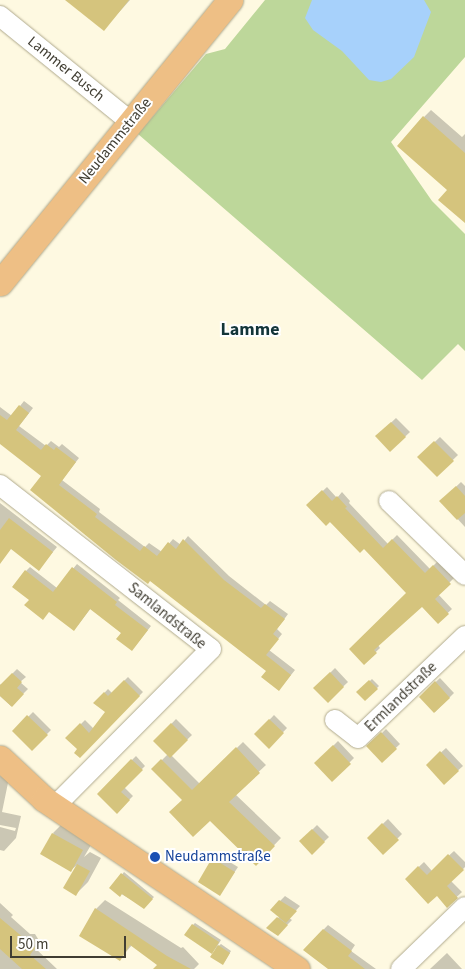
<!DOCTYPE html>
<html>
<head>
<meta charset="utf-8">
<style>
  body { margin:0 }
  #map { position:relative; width:465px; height:969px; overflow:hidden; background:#fef9e1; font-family:"Source Sans 3",sans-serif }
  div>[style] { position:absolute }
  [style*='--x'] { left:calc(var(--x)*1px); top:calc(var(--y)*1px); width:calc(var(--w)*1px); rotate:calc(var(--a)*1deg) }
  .green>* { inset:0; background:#bdd79a }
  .water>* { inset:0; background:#a7d1fb }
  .shadow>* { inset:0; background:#0003 }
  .building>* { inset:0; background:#d5c47d }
  .roads { filter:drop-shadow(0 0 1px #b0aa8e) drop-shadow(0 0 1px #b0aa8e) }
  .minor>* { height:20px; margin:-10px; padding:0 10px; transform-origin:10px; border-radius:10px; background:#fff }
  .major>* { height:25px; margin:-12.5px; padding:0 12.5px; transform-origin:12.5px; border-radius:12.5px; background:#eebf85 }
  .dots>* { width:14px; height:14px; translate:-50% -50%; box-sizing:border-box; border:2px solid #fff; border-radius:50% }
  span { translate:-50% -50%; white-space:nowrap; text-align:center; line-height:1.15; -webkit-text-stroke:4px #fff; paint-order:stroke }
  .street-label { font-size:15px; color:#403d32 }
  .transit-label { font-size:15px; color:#164399 }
  .left { translate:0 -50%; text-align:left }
  .quarter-label { font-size:18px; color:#133539; font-weight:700 }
  .scale { position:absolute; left:10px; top:936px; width:116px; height:22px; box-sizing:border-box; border:2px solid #403d32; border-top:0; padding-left:6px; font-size:15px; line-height:18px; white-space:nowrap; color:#403d32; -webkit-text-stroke:4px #fff; paint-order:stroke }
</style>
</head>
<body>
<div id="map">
  <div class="green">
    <div style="clip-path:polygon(265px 0,465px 0,465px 57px,391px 142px,432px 201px,465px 234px,465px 351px,458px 344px,422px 380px,138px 134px,206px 54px,225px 49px)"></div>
  </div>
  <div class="water">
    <div style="clip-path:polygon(312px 0,424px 0,431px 12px,414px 57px,391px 79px,381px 82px,369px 80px,342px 51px,313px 30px,305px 18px)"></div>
  </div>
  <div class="shadow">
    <div style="clip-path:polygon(68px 0,130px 0,104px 29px)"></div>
    <div style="clip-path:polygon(431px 110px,462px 137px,465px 134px,465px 218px,449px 190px,424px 117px)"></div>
    <div style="clip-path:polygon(24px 401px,33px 408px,19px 426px,46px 446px,51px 441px,59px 447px,62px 444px,79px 458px,62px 480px,100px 509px,99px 512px,145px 547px,149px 543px,162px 552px,173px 539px,181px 545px,188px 536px,229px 576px,266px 605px,270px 601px,288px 614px,277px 629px,282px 634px,269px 650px,295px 670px,283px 685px,43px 475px,0 442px,0 407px,12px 416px)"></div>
    <div style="clip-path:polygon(396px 418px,410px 432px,391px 450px,377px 436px)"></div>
    <div style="clip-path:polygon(440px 437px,458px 455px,437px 475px,419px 457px)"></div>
    <div style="clip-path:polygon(461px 482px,465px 486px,465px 527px,441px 501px)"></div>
    <div style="clip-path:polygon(327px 487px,337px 498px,342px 492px,350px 501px,349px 503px,388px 544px,397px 535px,430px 569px,438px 561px,454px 578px,438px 594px,452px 609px,438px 622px,422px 605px,378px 645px,380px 648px,364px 663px,407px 593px,364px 548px,308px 505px)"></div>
    <div style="clip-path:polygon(0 503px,57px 547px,43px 564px,12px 548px,0 548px)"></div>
    <div style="clip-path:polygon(77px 564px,120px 598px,118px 600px,151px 626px,136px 645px,91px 608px,78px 625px,31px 599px,26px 571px,30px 567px,57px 588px)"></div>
    <div style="clip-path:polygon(335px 668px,348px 682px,328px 701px,315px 688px)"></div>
    <div style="clip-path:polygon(17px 669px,26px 677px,20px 682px,28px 689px,11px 706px,0 696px,0 684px,1px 685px)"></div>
    <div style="clip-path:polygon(128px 677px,143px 692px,80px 756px,78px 749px,67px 738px,85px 720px,94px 729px,107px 712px,95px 703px,108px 689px,112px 693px)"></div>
    <div style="clip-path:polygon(440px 678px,454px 693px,435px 712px,420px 697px)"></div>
    <div style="clip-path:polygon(372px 679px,379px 686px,365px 700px,358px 692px)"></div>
    <div style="clip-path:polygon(33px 712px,51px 730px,32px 749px,14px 731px)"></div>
    <div style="clip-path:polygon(274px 715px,287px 728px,269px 747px,256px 734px)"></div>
    <div style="clip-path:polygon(176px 719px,192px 735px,171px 755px,200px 784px,243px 742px,266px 765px,235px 794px,281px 838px,256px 864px,210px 820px,183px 799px,153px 769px,168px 754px,155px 741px)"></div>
    <div style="clip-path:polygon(386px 729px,400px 744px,382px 761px,368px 747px)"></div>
    <div style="clip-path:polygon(338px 741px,354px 758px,332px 780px,316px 763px)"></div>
    <div style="clip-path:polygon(446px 748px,463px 766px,444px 783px,427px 765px)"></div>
    <div style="clip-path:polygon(136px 756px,145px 766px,124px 787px,133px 796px,117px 812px,98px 794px)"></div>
    <div style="clip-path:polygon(0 776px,9px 778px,2px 812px,21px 816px,16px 838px,4px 851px,0 850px,0 827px,15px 831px,16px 828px,0 825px)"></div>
    <div style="clip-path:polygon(388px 819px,402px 834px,383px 853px,368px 838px)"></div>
    <div style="clip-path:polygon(65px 821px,95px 838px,84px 857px,90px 852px,101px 858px,88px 882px,76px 894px,77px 865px,71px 870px,53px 833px)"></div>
    <div style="clip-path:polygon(317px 825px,329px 837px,312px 853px,301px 841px)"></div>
    <div style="clip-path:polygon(454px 851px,465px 862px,465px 867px,451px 881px,462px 892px,447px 906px,437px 895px,406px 879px,424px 862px,432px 871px)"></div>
    <div style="clip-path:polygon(218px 855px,238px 867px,220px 894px,213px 859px)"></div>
    <div style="clip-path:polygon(124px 872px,154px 897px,144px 907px,111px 888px)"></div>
    <div style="clip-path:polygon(285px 896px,300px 906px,289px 918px,292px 920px,277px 935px,268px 928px,280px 916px,271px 910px)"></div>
    <div style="clip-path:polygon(105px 900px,181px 948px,183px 947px,199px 964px,194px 969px,154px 969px,159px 965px,132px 945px,120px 959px,96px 909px)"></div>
    <div style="clip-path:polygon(0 903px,13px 915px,11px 917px,30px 934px,35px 934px,40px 942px,35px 948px,57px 969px,0 969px)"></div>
    <div style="clip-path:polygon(195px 923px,221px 940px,216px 948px,221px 944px,231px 951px,225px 961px,216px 948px,212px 952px,193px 925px)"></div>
    <div style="clip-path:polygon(328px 925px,355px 945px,351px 951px,376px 969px,330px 969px,304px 950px)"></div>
    <div style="clip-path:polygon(447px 953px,462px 969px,430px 969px)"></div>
  </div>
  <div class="building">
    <div style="clip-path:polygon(65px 0,129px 0,104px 31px)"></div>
    <div style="clip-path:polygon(423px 116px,465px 153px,465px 223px,438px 200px,447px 190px,397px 146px)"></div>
    <div style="clip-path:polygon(19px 405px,29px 413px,16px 430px,41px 450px,46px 444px,54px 450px,56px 447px,76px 462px,59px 485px,97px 514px,95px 517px,140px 551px,144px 546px,157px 556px,168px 542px,176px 549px,183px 539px,224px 580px,261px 608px,265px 604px,285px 619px,273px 634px,279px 639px,266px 655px,291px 675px,279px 691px,261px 677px,266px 671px,150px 581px,148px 584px,116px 560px,30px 490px,41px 476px,0 444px,0 415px,7px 420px)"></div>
    <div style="clip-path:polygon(391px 422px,406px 437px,390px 452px,375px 436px)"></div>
    <div style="clip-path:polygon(434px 441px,454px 461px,437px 477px,417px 457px)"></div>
    <div style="clip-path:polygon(456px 486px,465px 496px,465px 513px,457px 520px,439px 501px)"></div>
    <div style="clip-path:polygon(322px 490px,332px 501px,337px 496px,347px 507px,345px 508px,383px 548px,392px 539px,425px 573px,433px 565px,451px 584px,435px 599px,449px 614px,438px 624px,422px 607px,374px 650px,377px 653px,364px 665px,349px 649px,406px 593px,364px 549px,360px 553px,330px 522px,326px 526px,306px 505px)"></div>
    <div style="clip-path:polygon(9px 518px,53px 552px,39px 571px,11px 549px,0 564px,0 530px)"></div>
    <div style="clip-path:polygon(72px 567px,117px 602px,115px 605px,148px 630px,132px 651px,116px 639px,121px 633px,90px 609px,74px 631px,49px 612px,43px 620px,24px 605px,29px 600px,12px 587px,25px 570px,53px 592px)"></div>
    <div style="clip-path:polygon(330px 672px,344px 687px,328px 703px,313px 688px)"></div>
    <div style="clip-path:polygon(12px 673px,22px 682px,17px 688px,24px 694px,12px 707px,0 696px,0 685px)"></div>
    <div style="clip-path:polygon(124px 680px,140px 696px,80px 758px,74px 753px,77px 749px,65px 738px,80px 723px,89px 733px,105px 712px,93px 703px,104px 692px,108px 696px)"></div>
    <div style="clip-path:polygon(369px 680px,378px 689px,365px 701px,356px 692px)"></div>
    <div style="clip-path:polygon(435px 681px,450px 698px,434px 713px,419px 697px)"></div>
    <div style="clip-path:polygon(27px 715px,48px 735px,32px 751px,12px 731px)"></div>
    <div style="clip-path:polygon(269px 719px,284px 733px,269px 749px,254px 734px)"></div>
    <div style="clip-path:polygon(171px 723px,188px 740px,170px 758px,153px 741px)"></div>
    <div style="clip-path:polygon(381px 732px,397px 749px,382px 763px,366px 746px)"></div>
    <div style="clip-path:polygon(333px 745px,351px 764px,332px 782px,314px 763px)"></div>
    <div style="clip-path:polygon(236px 747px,260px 773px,229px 802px,275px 846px,256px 866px,210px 821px,193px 837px,169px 812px,182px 800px,151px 769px,161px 759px,192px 790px)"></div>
    <div style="clip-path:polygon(440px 751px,459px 771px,444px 785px,426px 765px)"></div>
    <div style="clip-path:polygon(131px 759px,143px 770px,121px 792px,130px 800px,117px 814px,97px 794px)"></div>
    <div style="clip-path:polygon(382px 823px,399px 840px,383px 855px,367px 838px)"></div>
    <div style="clip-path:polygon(312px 829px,325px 842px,312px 855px,299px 841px)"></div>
    <div style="clip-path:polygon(52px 833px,83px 850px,71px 872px,40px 854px)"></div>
    <div style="clip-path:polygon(448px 854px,464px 870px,447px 886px,458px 898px,447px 908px,437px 896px,428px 904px,405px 879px,418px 866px,427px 875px)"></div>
    <div style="clip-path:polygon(212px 858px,235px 872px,220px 896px,198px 882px)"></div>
    <div style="clip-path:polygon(77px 864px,90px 871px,76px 896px,63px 888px)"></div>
    <div style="clip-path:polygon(121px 873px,153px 899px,144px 909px,122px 894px,120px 897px,109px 888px)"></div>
    <div style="clip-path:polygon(279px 900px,297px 911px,286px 923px,270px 910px)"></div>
    <div style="clip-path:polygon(95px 908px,167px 956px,191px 969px,153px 969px,157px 965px,130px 945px,120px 961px,79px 936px)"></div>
    <div style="clip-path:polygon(277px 917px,288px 925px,278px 936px,266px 928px)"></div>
    <div style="clip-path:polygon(0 918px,25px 939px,30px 939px,31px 944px,35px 948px,30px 955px,46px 969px,22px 969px,0 949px)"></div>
    <div style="clip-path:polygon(192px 924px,219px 942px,212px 954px,184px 935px)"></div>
    <div style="clip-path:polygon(323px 929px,352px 951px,348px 956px,365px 969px,328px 969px,303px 950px)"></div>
    <div style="clip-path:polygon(218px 945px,230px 953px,223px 965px,210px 957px)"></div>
  </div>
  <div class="roads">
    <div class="minor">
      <div style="--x:0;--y:16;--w:169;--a:39"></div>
      <div style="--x:0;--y:485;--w:267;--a:37.9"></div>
      <div style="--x:211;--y:649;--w:221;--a:134.8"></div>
      <div style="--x:389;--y:501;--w:106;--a:44.2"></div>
      <div style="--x:335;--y:720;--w:29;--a:38"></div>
      <div style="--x:358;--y:738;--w:148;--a:-43.6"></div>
      <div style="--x:401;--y:969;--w:89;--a:-44.1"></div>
    </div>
    <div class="major">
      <div style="--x:0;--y:283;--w:365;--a:-50.9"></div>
      <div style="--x:0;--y:758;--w:60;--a:43"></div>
      <div style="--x:44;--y:799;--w:305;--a:33.9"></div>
    </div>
  </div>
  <div class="dots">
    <div style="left:155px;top:857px;background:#1a4fb4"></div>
  </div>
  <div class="street-label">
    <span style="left:66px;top:69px;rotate:39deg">Lammer Busch</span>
    <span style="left:115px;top:141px;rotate:-51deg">Neudammstraße</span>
    <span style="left:167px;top:616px;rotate:39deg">Samlandstraße</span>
    <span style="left:401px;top:697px;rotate:-44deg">Ermlandstraße</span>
  </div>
  <div class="transit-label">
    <span class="left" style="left:165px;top:857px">Neudammstraße</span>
  </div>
  <div class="quarter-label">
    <span style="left:250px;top:330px">Lamme</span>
  </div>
  <div class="scale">50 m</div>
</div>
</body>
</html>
